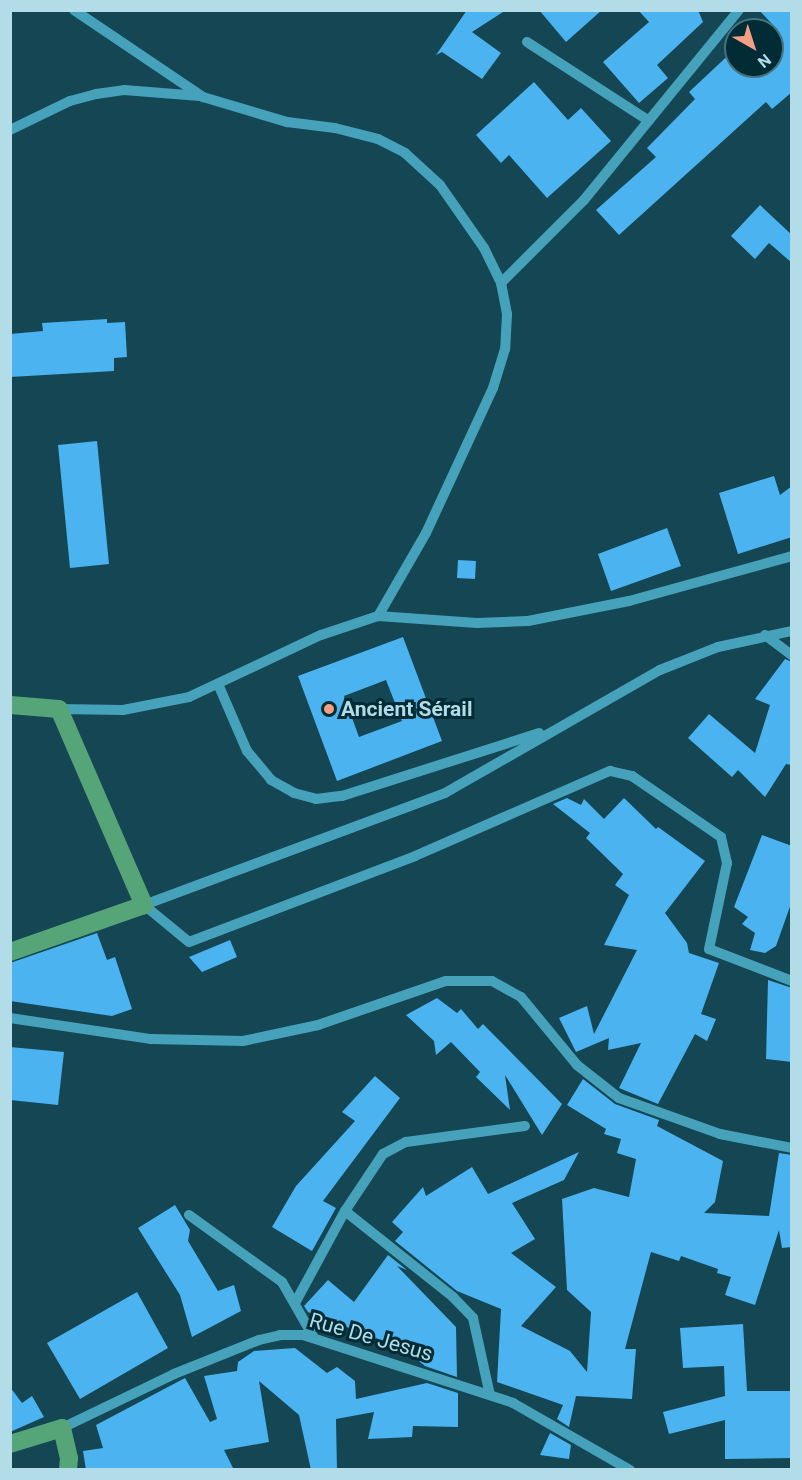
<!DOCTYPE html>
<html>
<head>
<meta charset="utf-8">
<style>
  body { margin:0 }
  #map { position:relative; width:802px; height:1480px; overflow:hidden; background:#144653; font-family:Roboto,sans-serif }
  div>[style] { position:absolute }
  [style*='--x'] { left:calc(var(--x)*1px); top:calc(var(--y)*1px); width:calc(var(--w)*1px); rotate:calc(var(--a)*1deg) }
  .building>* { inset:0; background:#4ab3f0 }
  .minor>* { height:10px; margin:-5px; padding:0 5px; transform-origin:5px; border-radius:5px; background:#45a2ba }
  .highway>* { height:18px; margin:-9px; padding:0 9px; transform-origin:9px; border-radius:9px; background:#55a579 }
  .dots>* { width:16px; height:16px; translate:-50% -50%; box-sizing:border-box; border:3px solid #012b35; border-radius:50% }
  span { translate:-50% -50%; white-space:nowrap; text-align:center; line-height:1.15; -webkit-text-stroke:6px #012b35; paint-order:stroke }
  .poi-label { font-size:21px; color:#b2dce8; font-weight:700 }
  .left { translate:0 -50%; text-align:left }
  .street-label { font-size:21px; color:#b2dce8 }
  .frame { position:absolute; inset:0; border:12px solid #b2dce8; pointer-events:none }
  .north { position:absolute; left:724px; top:18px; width:60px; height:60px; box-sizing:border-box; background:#012b35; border:2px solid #48727d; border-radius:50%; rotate:141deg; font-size:16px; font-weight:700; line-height:24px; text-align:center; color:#b2dce8 }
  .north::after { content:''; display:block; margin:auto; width:21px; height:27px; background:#f39f85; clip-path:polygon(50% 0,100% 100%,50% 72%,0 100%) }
</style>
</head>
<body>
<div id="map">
  <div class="building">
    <div style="clip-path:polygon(467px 10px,506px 10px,472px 32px,501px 53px,482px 79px,442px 52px,436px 55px)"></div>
    <div style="clip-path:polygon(539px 10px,602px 10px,566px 42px)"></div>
    <div style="clip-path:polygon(638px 10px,698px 10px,703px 22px,657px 65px,668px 78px,639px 103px,603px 62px,649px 22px)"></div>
    <div style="clip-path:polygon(759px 10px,792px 10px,792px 92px,772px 109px,766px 102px,619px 235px,596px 210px,656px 157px,647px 148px,695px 99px,689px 92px,736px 48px,736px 66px,772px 66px,772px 24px)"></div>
    <div style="clip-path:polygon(534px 82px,568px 120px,581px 108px,611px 141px,547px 198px,509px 155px,501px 163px,476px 135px)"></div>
    <div style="clip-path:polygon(760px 205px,792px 235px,792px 263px,769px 243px,755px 259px,731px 236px)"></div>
    <div style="clip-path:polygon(107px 319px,107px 323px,125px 322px,127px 357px,114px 358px,114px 371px,10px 377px,10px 334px,43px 331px,42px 323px)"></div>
    <div style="clip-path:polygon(97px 441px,109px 564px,70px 568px,58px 445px)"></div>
    <div style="clip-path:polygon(774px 476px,780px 495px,792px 486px,792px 537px,738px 554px,719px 493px)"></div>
    <div style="clip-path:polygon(667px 528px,681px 566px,611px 591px,598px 554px)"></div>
    <div style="clip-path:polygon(458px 560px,476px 561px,475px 579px,457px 578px)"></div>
    <div style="clip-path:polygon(evenodd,403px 637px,442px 741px,337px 781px,298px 676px,403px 637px,386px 680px,402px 721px,359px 737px,344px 696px,386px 680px)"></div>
    <div style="clip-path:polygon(785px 659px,792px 662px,792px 765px,786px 764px,765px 797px,738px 770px,732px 777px,688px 738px,709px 714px,755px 753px,770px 705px,755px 699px)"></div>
    <div style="clip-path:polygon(567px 798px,581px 805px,584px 799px,604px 819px,624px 798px,656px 829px,658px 827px,705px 861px,665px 913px,687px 943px,689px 953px,719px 963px,701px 1014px,716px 1019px,707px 1041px,695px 1034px,658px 1104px,619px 1088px,641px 1043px,608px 1050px,609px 1038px,576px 1052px,559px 1018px,587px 1006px,594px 1034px,637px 950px,604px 945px,629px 895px,615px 885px,623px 874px,586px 838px,590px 833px,553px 804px)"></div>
    <div style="clip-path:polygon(762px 835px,792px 846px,792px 901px,776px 946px,765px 953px,750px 950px,755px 933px,742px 924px,748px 917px,734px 907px)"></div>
    <div style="clip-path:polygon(97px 933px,107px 960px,115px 957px,132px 1009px,112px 1016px,10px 1001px,10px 963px)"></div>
    <div style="clip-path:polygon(230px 940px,237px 957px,202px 972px,189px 957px)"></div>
    <div style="clip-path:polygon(768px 980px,792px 988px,792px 1062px,766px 1059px)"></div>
    <div style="clip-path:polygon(437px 998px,457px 1013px,461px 1009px,478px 1029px,483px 1024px,562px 1104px,542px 1135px,505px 1075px,510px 1110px,476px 1077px,480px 1072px,451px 1042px,436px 1055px,434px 1041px,406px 1015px)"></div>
    <div style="clip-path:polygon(10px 1047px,64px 1052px,58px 1105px,10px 1100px)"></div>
    <div style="clip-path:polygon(375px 1076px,400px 1098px,323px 1201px,336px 1208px,312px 1251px,272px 1227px,296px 1186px,355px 1121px,342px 1112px)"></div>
    <div style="clip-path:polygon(583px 1079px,615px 1104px,659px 1120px,657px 1126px,723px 1161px,715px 1202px,704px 1213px,769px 1216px,779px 1153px,792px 1155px,792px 1247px,782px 1248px,779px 1230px,755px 1305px,725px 1295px,731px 1277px,717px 1273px,718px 1269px,681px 1256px,679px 1261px,651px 1252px,625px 1349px,636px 1349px,632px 1399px,576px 1396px,569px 1427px,557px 1419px,563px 1405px,497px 1382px,501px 1309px,457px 1291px,395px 1241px,403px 1232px,392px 1222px,423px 1187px,426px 1196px,472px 1167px,488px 1194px,579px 1152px,564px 1180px,512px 1203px,535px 1239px,511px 1253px,556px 1287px,521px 1326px,570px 1351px,587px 1372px,591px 1312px,567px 1290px,562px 1199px,594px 1188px,629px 1197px,636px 1159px,617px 1153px,621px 1139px,604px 1134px,606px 1129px,567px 1105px)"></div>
    <div style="clip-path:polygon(175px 1205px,190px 1230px,188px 1241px,218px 1291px,234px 1285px,241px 1311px,192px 1337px,180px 1295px,138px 1228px)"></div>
    <div style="clip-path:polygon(388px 1255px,407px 1270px,397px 1266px,456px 1327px,457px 1377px,425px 1366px,389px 1337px,385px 1342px,308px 1312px,304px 1306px,328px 1280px,354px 1302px)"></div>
    <div style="clip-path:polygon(137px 1292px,168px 1348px,80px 1399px,47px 1343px)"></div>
    <div style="clip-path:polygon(743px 1324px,747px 1391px,792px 1391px,792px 1458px,725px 1459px,725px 1420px,669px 1434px,663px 1412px,725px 1396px,724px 1366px,683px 1368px,680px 1328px)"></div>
    <div style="clip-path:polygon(295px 1348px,327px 1373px,337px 1367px,355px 1381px,356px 1399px,427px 1383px,458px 1393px,458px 1427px,413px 1426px,412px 1437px,368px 1439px,374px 1412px,336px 1419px,337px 1470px,311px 1470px,299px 1415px,259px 1381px,269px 1442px,224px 1450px,234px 1470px,86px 1470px,83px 1451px,103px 1448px,96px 1425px,185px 1378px,210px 1422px,217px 1419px,204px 1376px,237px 1371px,238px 1362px,254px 1351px)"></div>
    <div style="clip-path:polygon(10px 1387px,22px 1403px,32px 1396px,44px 1417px,10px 1432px)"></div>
    <div style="clip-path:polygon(550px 1433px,571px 1445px,569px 1459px,540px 1455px)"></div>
  </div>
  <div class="minor">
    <div style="--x:74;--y:10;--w:156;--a:34"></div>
    <div style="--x:203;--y:97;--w:88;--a:16.6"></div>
    <div style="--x:287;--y:122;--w:48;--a:7.1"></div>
    <div style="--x:335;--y:128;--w:44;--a:14.3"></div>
    <div style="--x:378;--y:139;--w:30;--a:27"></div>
    <div style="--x:405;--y:153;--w:47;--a:42.4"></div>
    <div style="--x:440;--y:185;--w:77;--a:55.1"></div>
    <div style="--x:484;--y:248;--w:39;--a:64"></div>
    <div style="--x:501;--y:283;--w:32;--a:79"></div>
    <div style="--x:507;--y:314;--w:35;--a:93"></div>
    <div style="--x:505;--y:349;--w:41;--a:107.1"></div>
    <div style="--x:493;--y:388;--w:160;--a:114.8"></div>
    <div style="--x:426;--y:533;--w:96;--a:120"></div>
    <div style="--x:527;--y:42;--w:145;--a:32.9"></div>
    <div style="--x:10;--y:130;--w:67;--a:-25.8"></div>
    <div style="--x:70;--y:101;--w:27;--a:-15"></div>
    <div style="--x:96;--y:94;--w:28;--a:-8"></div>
    <div style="--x:124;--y:90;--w:76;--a:4.5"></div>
    <div style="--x:501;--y:283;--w:117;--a:-45"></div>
    <div style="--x:584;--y:200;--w:245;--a:-50.8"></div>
    <div style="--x:765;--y:635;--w:34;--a:37"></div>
    <div style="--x:218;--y:684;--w:73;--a:66.6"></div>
    <div style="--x:247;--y:751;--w:38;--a:50"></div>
    <div style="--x:271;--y:780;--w:26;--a:29"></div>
    <div style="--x:294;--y:793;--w:23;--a:15"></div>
    <div style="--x:316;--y:799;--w:26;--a:-7"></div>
    <div style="--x:342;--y:796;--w:207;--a:-17.7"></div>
    <div style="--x:59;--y:709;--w:64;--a:0.9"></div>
    <div style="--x:123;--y:710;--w:67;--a:-11.1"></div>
    <div style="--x:189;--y:697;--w:146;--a:-25.2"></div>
    <div style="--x:321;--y:635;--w:60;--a:-18.4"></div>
    <div style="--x:378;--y:616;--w:99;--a:4"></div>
    <div style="--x:477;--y:623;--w:51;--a:-2.2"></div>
    <div style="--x:528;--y:621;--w:103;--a:-11.2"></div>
    <div style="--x:629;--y:601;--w:169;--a:-15.4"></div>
    <div style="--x:144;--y:905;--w:58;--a:39.4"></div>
    <div style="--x:189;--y:942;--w:242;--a:-20.8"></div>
    <div style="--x:415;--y:856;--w:213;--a:-23.6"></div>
    <div style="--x:610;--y:771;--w:23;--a:13"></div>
    <div style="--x:632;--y:776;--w:108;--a:34.4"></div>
    <div style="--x:721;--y:837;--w:27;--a:77"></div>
    <div style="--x:727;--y:863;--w:88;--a:101.8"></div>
    <div style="--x:709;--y:949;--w:89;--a:21.1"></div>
    <div style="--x:144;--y:905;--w:321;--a:-20.4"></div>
    <div style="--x:445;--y:793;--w:248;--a:-29.8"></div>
    <div style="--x:660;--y:670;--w:62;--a:-21.6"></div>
    <div style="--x:718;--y:647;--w:76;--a:-12.2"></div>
    <div style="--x:10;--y:1018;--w:143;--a:8.5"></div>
    <div style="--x:151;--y:1039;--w:92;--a:1.2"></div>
    <div style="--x:243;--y:1041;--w:77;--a:-12"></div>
    <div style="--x:318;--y:1025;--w:135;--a:-19"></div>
    <div style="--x:446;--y:981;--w:46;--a:0"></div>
    <div style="--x:492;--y:981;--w:33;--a:29"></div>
    <div style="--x:521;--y:997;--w:88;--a:50.5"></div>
    <div style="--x:577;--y:1065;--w:53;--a:38.2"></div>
    <div style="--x:619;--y:1098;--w:107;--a:19.6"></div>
    <div style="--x:720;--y:1134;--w:73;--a:11"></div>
    <div style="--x:345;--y:1211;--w:138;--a:38.5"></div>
    <div style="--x:453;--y:1297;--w:29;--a:46"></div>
    <div style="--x:473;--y:1318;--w:79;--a:77.6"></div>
    <div style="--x:189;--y:1215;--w:115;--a:35.8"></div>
    <div style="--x:282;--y:1282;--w:64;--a:60.3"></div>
    <div style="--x:295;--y:1303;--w:105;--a:-61.5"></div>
    <div style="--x:345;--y:1211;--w:69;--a:-56.3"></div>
    <div style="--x:383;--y:1154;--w:26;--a:-28"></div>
    <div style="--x:406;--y:1142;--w:120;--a:-7.7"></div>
    <div style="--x:62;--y:1428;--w:124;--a:-25.7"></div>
    <div style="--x:174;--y:1374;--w:92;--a:-21.8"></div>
    <div style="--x:259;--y:1340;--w:22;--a:-13"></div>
    <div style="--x:280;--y:1335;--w:23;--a:0"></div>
    <div style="--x:303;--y:1335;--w:221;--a:17.9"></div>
    <div style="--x:513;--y:1403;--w:135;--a:29.8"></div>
  </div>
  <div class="highway">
    <div style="--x:10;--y:705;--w:49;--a:4.7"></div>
    <div style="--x:59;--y:709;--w:214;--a:66.6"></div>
    <div style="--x:144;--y:905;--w:142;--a:160.7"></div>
    <div style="--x:10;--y:1444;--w:54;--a:-17.1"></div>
    <div style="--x:62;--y:1428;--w:31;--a:77"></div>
    <div style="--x:69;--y:1458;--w:12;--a:95"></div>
  </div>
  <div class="dots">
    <div style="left:329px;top:709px;background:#f39f85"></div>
  </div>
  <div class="poi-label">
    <span class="left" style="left:341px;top:709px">Ancient Sérail</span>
  </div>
  <div class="street-label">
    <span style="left:371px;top:1337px;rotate:16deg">Rue De Jesus</span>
  </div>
  <div class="frame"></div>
  <div class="north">N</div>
</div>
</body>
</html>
